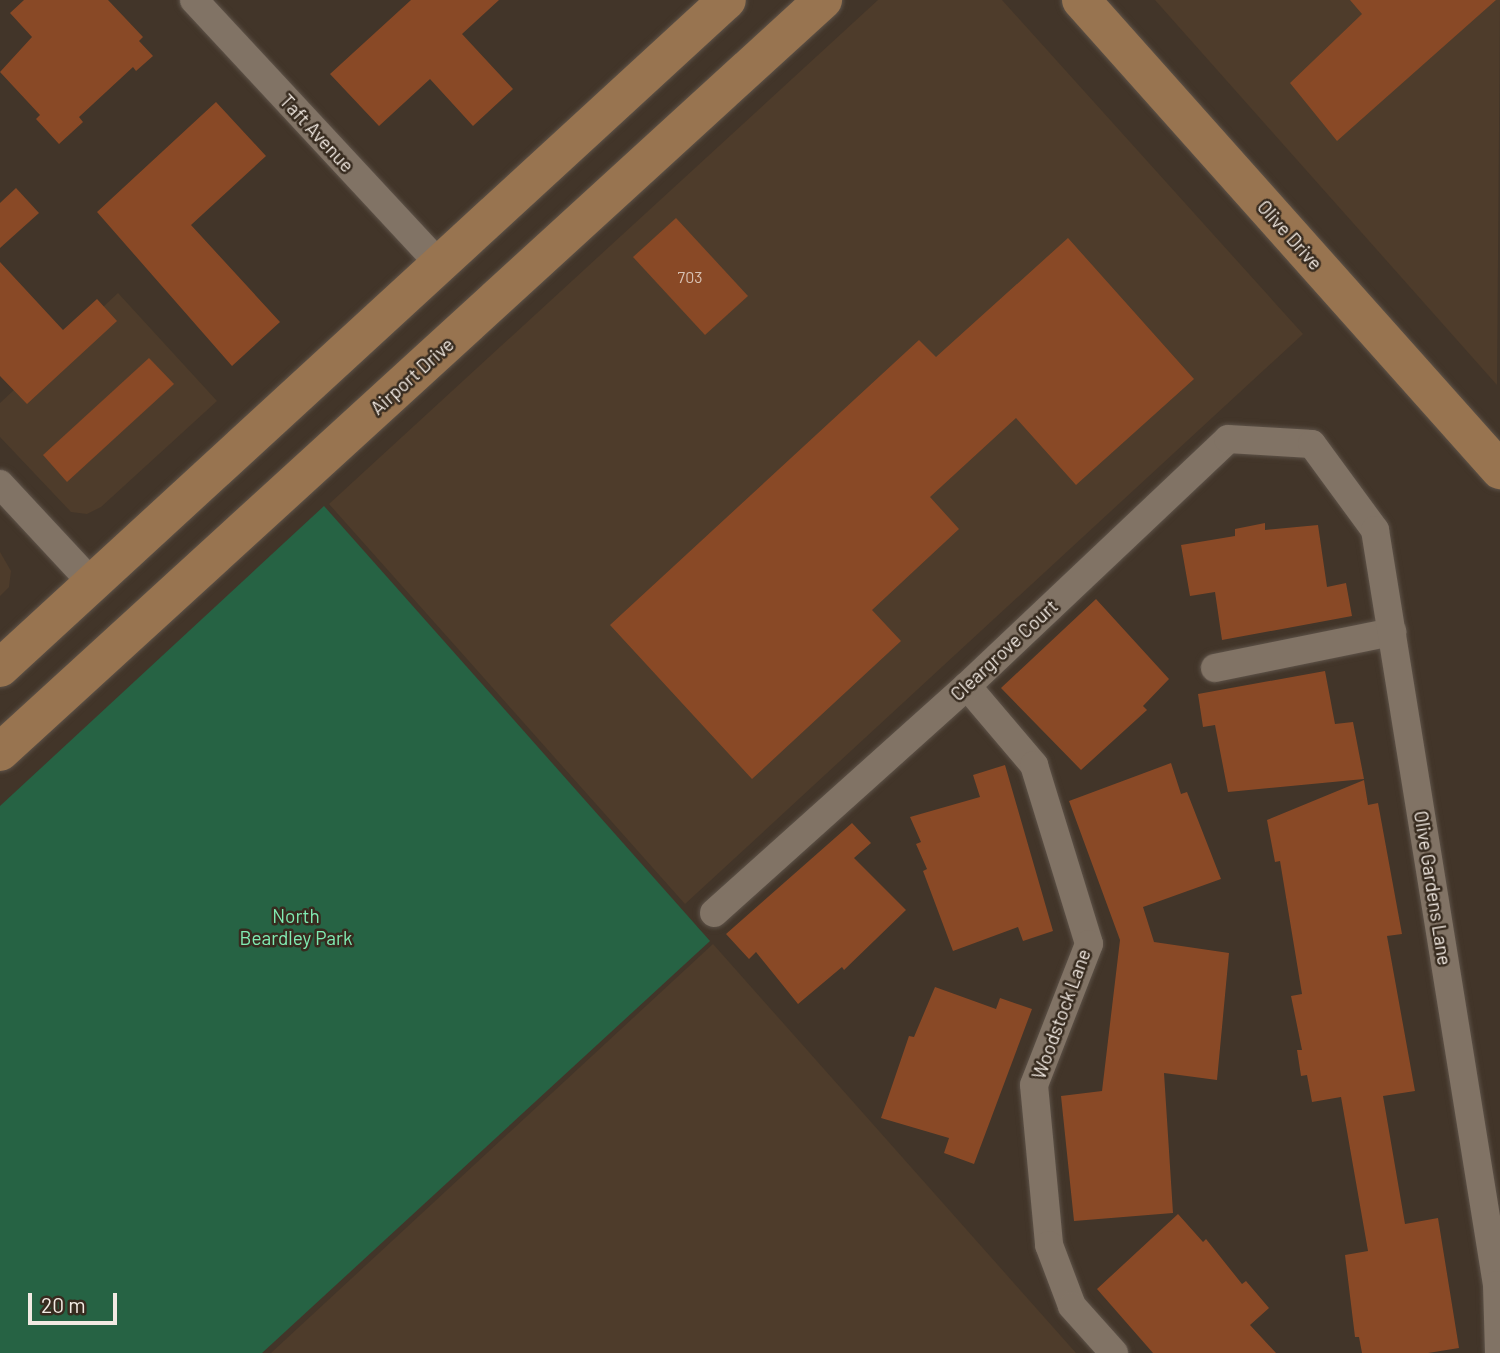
<!DOCTYPE html>
<html>
<head>
<meta charset="utf-8">
<style>
  body { margin:0 }
  #map { position:relative; width:1500px; height:1353px; overflow:hidden; background:#423529; font-family:Barlow,sans-serif }
  div>[style] { position:absolute }
  [style*='--x'] { left:calc(var(--x)*1px); top:calc(var(--y)*1px); width:calc(var(--w)*1px); rotate:calc(var(--a)*1deg) }
  .built>* { inset:0; background:#4e3c2b }
  .green>* { inset:0; background:#266344 }
  .building>* { inset:0; background:#894926 }
  .roads { filter:drop-shadow(0 0 2px #5d5248) drop-shadow(0 0 2px #5d5248) }
  .street>* { height:28px; margin:-14px; padding:0 14px; transform-origin:14px; border-radius:14px; background:#817365 }
  .secondary>* { height:38px; margin:-19px; padding:0 19px; transform-origin:19px; border-radius:19px; background:#987450 }
  span { translate:-50% -50%; white-space:nowrap; text-align:center; line-height:1.15; -webkit-text-stroke:5px #372b1f; paint-order:stroke }
  .number-label { font-size:16px; color:#d8c2b4 }
  .number-label span { -webkit-text-stroke-width:0 }
  .street-label { font-size:19px; color:#f2eae3 }
  .park-label { font-size:19px; color:#81ecb3 }
  .scale { position:absolute; left:28px; top:1293px; width:89px; height:32px; box-sizing:border-box; border:4px solid #f2eae3; border-top:0; padding-left:9px; font-size:21px; line-height:24px; white-space:nowrap; color:#f2eae3; -webkit-text-stroke:5px #372b1f; paint-order:stroke }
</style>
</head>
<body>
<div id="map">
  <div class="built">
    <div style="clip-path:polygon(878px 0,1002px 0,1303px 334px,685px 904px,329px 504px)"></div>
    <div style="clip-path:polygon(1155px 0,1500px 0,1497px 385px)"></div>
    <div style="clip-path:polygon(118px 293px,217px 401px,101px 507px,87px 514px,71px 512px,0 437px,0 403px)"></div>
    <div style="clip-path:polygon(0 552px,11px 571px,9px 587px,0 596px)"></div>
    <div style="clip-path:polygon(713px 944px,1076px 1353px,271px 1353px)"></div>
  </div>
  <div class="green">
    <div style="clip-path:polygon(324px 506px,710px 941px,262px 1353px,0 1353px,0 806px)"></div>
  </div>
  <div class="building">
    <div style="clip-path:polygon(24px 0,108px 0,143px 37px,139px 41px,153px 56px,136px 71px,133px 67px,79px 117px,83px 122px,59px 144px,36px 119px,40px 115px,0 72px,32px 37px,10px 13px)"></div>
    <div style="clip-path:polygon(411px 0,499px 0,462px 34px,513px 89px,473px 126px,430px 79px,379px 126px,330px 74px)"></div>
    <div style="clip-path:polygon(1350px 0,1496px 0,1337px 141px,1290px 83px,1362px 14px)"></div>
    <div style="clip-path:polygon(216px 102px,266px 156px,191px 225px,280px 322px,232px 366px,97px 212px)"></div>
    <div style="clip-path:polygon(16px 188px,39px 213px,0 248px,0 203px)"></div>
    <div style="clip-path:polygon(676px 218px,748px 296px,705px 335px,633px 257px)"></div>
    <div style="clip-path:polygon(1068px 238px,1194px 379px,1076px 485px,1016px 418px,930px 497px,959px 529px,872px 610px,901px 641px,752px 779px,610px 625px,919px 340px,936px 357px)"></div>
    <div style="clip-path:polygon(0 262px,63px 330px,97px 299px,117px 321px,27px 404px,0 376px)"></div>
    <div style="clip-path:polygon(149px 358px,174px 384px,67px 482px,43px 455px)"></div>
    <div style="clip-path:polygon(1265px 523px,1265px 530px,1318px 525px,1327px 587px,1346px 583px,1352px 616px,1222px 640px,1215px 592px,1190px 596px,1181px 545px,1235px 536px,1235px 529px)"></div>
    <div style="clip-path:polygon(1096px 599px,1169px 679px,1143px 706px,1147px 710px,1081px 770px,1001px 688px)"></div>
    <div style="clip-path:polygon(1325px 671px,1335px 724px,1353px 722px,1364px 779px,1228px 792px,1215px 725px,1203px 727px,1198px 694px)"></div>
    <div style="clip-path:polygon(1171px 763px,1181px 794px,1187px 792px,1221px 879px,1143px 907px,1154px 942px,1229px 953px,1217px 1080px,1164px 1073px,1173px 1213px,1074px 1221px,1061px 1096px,1102px 1091px,1120px 940px,1069px 801px)"></div>
    <div style="clip-path:polygon(1005px 765px,1053px 931px,1023px 941px,1018px 927px,953px 951px,923px 871px,927px 869px,916px 844px,921px 842px,910px 817px,980px 797px,973px 775px)"></div>
    <div style="clip-path:polygon(1364px 780px,1368px 805px,1378px 803px,1402px 934px,1387px 936px,1415px 1091px,1383px 1096px,1405px 1224px,1438px 1218px,1459px 1348px,1428px 1353px,1362px 1353px,1359px 1337px,1355px 1337px,1345px 1255px,1368px 1251px,1341px 1097px,1312px 1102px,1307px 1075px,1301px 1076px,1297px 1050px,1302px 1050px,1291px 996px,1302px 994px,1280px 861px,1275px 862px,1267px 820px)"></div>
    <div style="clip-path:polygon(852px 823px,871px 843px,854px 858px,906px 910px,844px 970px,842px 967px,798px 1004px,756px 952px,749px 959px,726px 934px)"></div>
    <div style="clip-path:polygon(935px 987px,996px 1009px,1000px 998px,1032px 1009px,974px 1164px,944px 1153px,949px 1138px,881px 1118px,909px 1036px,914px 1037px)"></div>
    <div style="clip-path:polygon(1178px 1214px,1203px 1242px,1206px 1239px,1242px 1284px,1246px 1281px,1269px 1308px,1250px 1325px,1276px 1353px,1153px 1353px,1097px 1289px)"></div>
  </div>
  <div class="roads">
    <div class="street">
      <div style="--x:194;--y:0;--w:362;--a:47.1"></div>
      <div style="--x:0;--y:484;--w:135;--a:47.1"></div>
      <div style="--x:1215;--y:668;--w:181;--a:-11.5"></div>
      <div style="--x:967;--y:686;--w:104;--a:49.7"></div>
      <div style="--x:1034;--y:765;--w:187;--a:72.9"></div>
      <div style="--x:1089;--y:944;--w:151;--a:111.3"></div>
      <div style="--x:1034;--y:1085;--w:161;--a:84.6"></div>
      <div style="--x:1049;--y:1245;--w:65;--a:69.3"></div>
      <div style="--x:1072;--y:1306;--w:63;--a:48.2"></div>
      <div style="--x:714;--y:913;--w:340;--a:-41.9"></div>
      <div style="--x:967;--y:686;--w:359;--a:-43.4"></div>
      <div style="--x:1228;--y:439;--w:84;--a:3.4"></div>
      <div style="--x:1312;--y:444;--w:107;--a:53.8"></div>
      <div style="--x:1375;--y:530;--w:765;--a:80.82"></div>
      <div style="--x:1497;--y:1285;--w:68;--a:88.3"></div>
    </div>
    <div class="secondary">
      <div style="--x:1081;--y:0;--w:630;--a:48.28"></div>
      <div style="--x:0;--y:668;--w:987;--a:-42.58"></div>
      <div style="--x:0;--y:752;--w:1115;--a:-42.42"></div>
    </div>
  </div>
  <div class="number-label">
    <span style="left:690px;top:277px">703</span>
  </div>
  <div class="street-label">
    <span style="left:317px;top:133px;rotate:47deg">Taft Avenue</span>
    <span style="left:1290px;top:235px;rotate:48deg">Olive Drive</span>
    <span style="left:412px;top:376px;rotate:-42deg">Airport Drive</span>
    <span style="left:1004px;top:650px;rotate:-43deg">Cleargrove Court</span>
    <span style="left:1433px;top:888px;rotate:81deg">Olive Gardens Lane</span>
    <span style="left:1061px;top:1014px;rotate:-70deg">Woodstock Lane</span>
  </div>
  <div class="park-label">
    <span style="left:296px;top:927px">North<br>Beardley Park</span>
  </div>
  <div class="scale">20 m</div>
</div>
</body>
</html>
